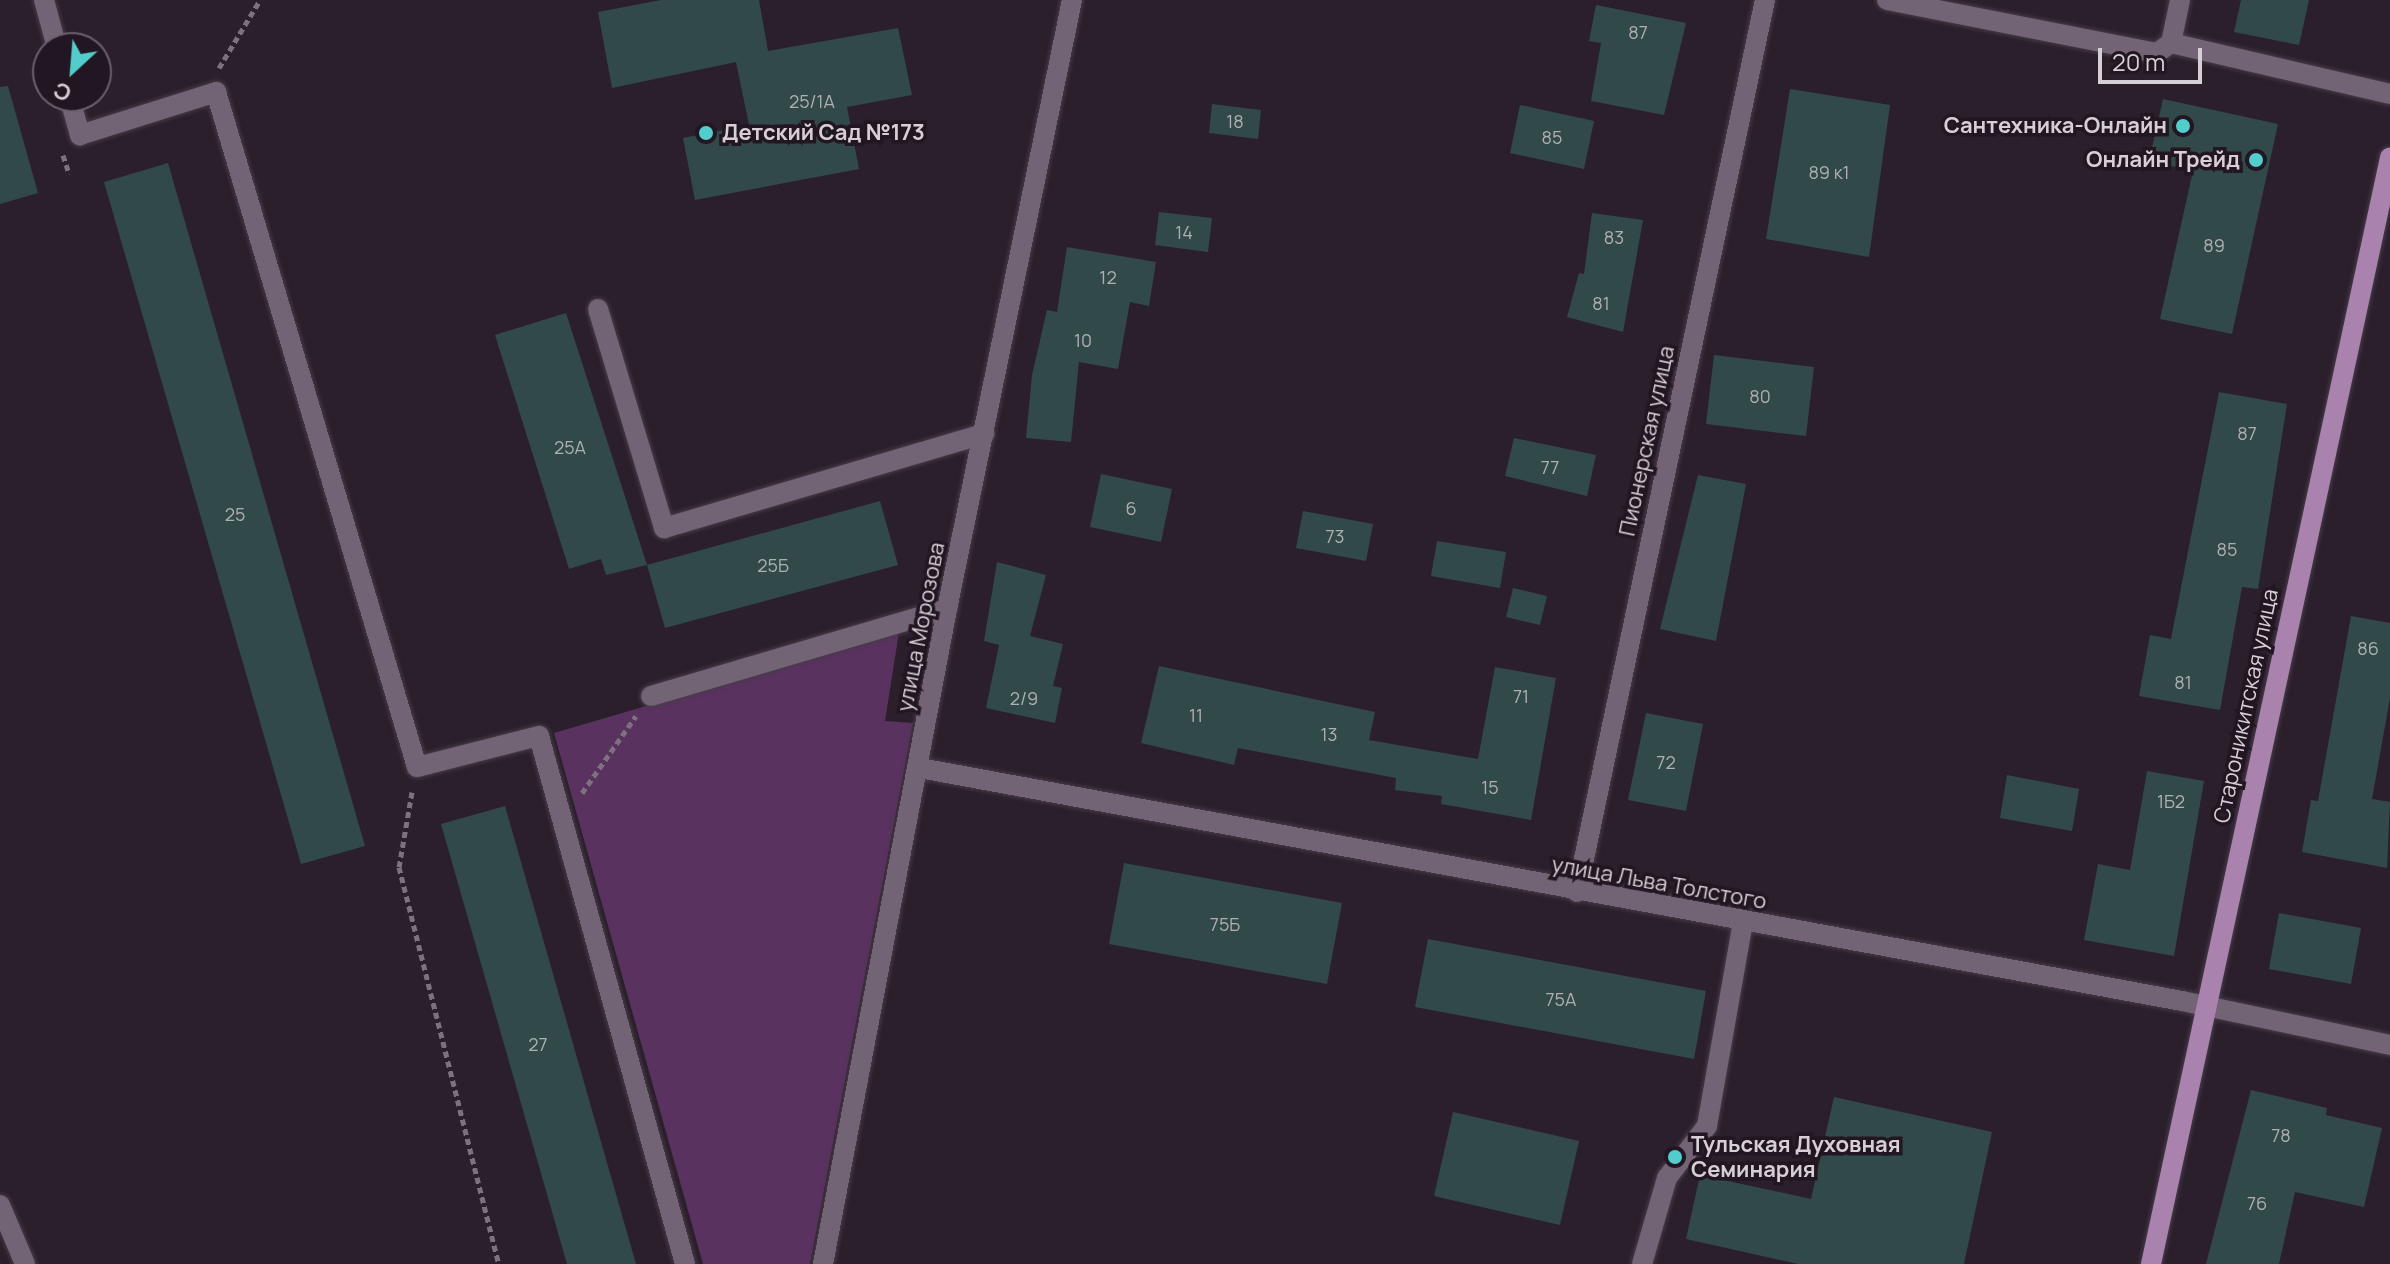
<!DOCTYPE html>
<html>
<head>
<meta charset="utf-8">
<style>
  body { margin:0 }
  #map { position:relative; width:2390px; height:1264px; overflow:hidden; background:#2b1f2c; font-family:Manrope,sans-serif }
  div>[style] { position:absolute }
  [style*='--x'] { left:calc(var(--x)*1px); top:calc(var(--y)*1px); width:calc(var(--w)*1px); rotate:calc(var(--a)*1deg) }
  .green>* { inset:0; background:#5a3260 }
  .building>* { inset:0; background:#314a49 }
  .path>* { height:5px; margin-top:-2.5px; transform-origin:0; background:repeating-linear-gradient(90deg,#7c727d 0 6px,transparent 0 10px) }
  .roads { filter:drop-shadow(0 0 2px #463c47) drop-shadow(0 0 2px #463c47) }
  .minor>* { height:20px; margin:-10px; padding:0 10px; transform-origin:10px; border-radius:10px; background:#726474 }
  .major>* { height:20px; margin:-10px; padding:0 10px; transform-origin:10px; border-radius:10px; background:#a983ae }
  .dots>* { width:22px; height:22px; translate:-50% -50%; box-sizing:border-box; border:4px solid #211622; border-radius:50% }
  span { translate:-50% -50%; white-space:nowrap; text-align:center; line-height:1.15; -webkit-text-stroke:7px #211622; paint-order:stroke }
  .number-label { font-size:18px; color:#aeaeb4 }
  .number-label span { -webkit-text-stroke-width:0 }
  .poi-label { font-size:22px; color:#d7cfd8; font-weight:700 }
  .right { translate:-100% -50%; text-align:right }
  .left { translate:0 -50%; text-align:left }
  .street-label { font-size:22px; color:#d7cfd8 }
  .north { position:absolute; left:32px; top:32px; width:80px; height:80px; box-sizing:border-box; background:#211622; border:2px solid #6a606b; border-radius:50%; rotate:206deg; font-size:22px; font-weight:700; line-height:32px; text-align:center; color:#d7cfd8 }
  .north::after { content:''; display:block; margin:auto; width:28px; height:36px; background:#52cdcc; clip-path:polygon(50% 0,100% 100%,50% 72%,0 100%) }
  .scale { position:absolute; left:2098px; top:48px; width:104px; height:36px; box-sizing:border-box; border:4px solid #d7cfd8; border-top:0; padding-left:10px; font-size:24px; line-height:28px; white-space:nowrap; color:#d7cfd8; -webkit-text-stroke:6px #211622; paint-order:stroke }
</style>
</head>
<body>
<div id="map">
  <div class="green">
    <div style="clip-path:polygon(899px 632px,885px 721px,913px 723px,810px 1264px,703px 1264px,554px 733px)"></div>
  </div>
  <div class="building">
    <div style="clip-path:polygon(661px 0,759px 0,768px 51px,898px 28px,912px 95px,847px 107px,859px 169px,695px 200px,683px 138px,749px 125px,736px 62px,612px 88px,598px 12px)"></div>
    <div style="clip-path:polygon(2241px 0,2309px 0,2299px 45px,2234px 32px)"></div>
    <div style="clip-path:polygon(1596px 5px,1686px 23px,1664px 115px,1591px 101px,1601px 43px,1589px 41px)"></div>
    <div style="clip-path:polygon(8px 86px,38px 193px,0 204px,0 87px)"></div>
    <div style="clip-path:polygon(1790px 89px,1890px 105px,1869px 257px,1766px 239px)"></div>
    <div style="clip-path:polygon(2163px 99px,2278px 124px,2232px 334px,2160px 319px,2193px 171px,2149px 161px)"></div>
    <div style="clip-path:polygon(1212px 104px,1261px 110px,1258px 139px,1209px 133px)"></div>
    <div style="clip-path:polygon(1520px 105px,1594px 121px,1584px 169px,1510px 153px)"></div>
    <div style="clip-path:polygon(168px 163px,365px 846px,301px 864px,104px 182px)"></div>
    <div style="clip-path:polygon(1159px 212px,1212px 218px,1208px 252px,1155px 245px)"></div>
    <div style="clip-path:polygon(1592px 213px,1643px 220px,1623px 332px,1567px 317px,1579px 273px,1584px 274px)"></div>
    <div style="clip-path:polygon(1067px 247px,1156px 262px,1149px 306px,1130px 302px,1118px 369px,1079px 362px,1071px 442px,1026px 438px,1032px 375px,1047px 310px,1057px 312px)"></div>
    <div style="clip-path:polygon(566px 313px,647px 565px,606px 575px,601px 559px,569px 569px,495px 335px)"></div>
    <div style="clip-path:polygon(1714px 355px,1814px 367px,1806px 436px,1706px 424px)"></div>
    <div style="clip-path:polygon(2219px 392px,2287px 404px,2258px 589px,2242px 587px,2220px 710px,2139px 696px,2150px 635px,2171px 639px)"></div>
    <div style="clip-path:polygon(1514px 438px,1596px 455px,1587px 496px,1505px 476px)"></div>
    <div style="clip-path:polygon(1101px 474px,1172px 489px,1161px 542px,1090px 527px)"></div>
    <div style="clip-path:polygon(1698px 475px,1746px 484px,1716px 641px,1660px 629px)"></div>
    <div style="clip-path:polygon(880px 501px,898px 565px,665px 628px,647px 565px)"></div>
    <div style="clip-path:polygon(1303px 511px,1373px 524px,1366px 561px,1296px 548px)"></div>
    <div style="clip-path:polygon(1437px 541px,1506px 552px,1500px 588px,1431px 576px)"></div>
    <div style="clip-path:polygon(997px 562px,1046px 575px,1030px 636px,1063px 644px,1053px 686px,1062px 688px,1055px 723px,986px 708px,999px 645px,984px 641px)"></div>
    <div style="clip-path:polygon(1513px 588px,1547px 596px,1540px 625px,1506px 617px)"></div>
    <div style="clip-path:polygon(2351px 616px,2390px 623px,2390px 698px,2372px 799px,2390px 802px,2387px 868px,2302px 852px,2311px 800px,2318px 801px)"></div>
    <div style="clip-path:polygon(1159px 666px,1375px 712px,1369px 740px,1478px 759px,1495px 667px,1556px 678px,1531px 820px,1441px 804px,1442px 796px,1395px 790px,1396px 778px,1238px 748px,1234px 765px,1141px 743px)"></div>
    <div style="clip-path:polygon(1646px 713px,1703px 724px,1686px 811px,1628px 800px)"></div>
    <div style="clip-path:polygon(2147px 771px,2204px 781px,2174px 956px,2084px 940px,2098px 864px,2130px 870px)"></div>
    <div style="clip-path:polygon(2007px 775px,2079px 789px,2072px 831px,2000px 818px)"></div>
    <div style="clip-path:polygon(505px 806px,636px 1264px,567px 1264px,441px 824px)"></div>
    <div style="clip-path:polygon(1124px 863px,1342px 903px,1327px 984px,1109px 944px)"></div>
    <div style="clip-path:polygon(2279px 913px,2361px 928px,2351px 984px,2269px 969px)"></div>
    <div style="clip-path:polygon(1428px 939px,1706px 991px,1694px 1059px,1415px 1007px)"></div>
    <div style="clip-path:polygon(2251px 1090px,2327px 1108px,2326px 1115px,2382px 1128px,2364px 1207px,2295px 1192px,2279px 1264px,2206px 1264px)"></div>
    <div style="clip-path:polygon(1834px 1097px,1992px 1132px,1964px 1264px,1798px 1264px,1686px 1239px,1700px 1175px,1811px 1199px)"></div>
    <div style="clip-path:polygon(1453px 1112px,1579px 1141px,1560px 1225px,1434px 1196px)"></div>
  </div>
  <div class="path">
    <div style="--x:38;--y:67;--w:22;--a:74"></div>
    <div style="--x:219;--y:68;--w:79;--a:-58.9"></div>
    <div style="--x:63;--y:155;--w:20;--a:72"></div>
    <div style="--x:412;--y:792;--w:76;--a:99.8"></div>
    <div style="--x:399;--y:867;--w:409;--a:75.9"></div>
    <div style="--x:582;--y:793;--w:94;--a:-55"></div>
  </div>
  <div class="roads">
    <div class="minor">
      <div style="--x:44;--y:0;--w:50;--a:74.8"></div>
      <div style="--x:1887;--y:0;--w:275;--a:11.1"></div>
      <div style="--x:2157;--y:53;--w:17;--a:-36"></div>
      <div style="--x:2171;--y:43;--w:44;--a:-78.2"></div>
      <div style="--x:2171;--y:43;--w:225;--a:13.1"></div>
      <div style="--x:69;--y:96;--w:41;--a:74.2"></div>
      <div style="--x:80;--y:135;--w:143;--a:-17.5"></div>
      <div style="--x:216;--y:92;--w:704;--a:73.42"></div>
      <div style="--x:417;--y:767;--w:126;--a:-14.3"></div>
      <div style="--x:539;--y:736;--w:548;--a:74.54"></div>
      <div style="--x:598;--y:309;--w:229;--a:73.2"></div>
      <div style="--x:664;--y:528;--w:334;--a:-16.4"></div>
      <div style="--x:651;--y:696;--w:309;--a:-16.4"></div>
      <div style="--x:920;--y:768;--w:1283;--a:10.46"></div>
      <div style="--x:2182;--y:1001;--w:213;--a:11.9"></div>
      <div style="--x:1577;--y:892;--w:912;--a:-78.1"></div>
      <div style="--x:0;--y:1205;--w:64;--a:67"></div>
      <div style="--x:823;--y:1264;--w:667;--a:-79.28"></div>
      <div style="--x:947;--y:609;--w:622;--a:-78.4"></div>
      <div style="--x:1642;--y:1264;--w:90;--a:-73.8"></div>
      <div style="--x:1667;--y:1178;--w:66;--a:-52.4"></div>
      <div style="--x:1707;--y:1126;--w:207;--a:-80"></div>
    </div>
    <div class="major">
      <div style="--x:2151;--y:1264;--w:1132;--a:-77.81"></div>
    </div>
  </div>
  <div class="dots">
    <div style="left:2183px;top:126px;background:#52cdcc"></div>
    <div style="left:706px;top:133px;background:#52cdcc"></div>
    <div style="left:2256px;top:160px;background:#52cdcc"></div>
    <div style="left:1675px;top:1157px;background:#52cdcc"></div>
  </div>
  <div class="number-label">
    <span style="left:1638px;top:32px">87</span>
    <span style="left:812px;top:101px">25/1А</span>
    <span style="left:1235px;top:121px">18</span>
    <span style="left:1552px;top:137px">85</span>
    <span style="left:1829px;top:172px">89 к1</span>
    <span style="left:1184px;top:232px">14</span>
    <span style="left:1614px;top:237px">83</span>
    <span style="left:2214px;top:245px">89</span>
    <span style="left:1108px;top:277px">12</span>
    <span style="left:1601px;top:303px">81</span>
    <span style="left:1083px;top:340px">10</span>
    <span style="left:1760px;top:396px">80</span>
    <span style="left:2247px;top:433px">87</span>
    <span style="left:570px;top:447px">25А</span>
    <span style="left:1550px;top:467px">77</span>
    <span style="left:1131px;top:508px">6</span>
    <span style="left:235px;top:514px">25</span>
    <span style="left:1335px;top:536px">73</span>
    <span style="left:2227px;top:549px">85</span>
    <span style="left:773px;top:565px">25Б</span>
    <span style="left:2368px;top:648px">86</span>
    <span style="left:2183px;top:682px">81</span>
    <span style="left:1521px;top:696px">71</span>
    <span style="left:1024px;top:698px">2/9</span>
    <span style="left:1196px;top:715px">11</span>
    <span style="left:1329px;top:734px">13</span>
    <span style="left:1666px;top:762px">72</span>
    <span style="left:1490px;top:787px">15</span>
    <span style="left:2171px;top:801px">1Б2</span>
    <span style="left:1225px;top:924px">75Б</span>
    <span style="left:1561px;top:999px">75А</span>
    <span style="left:538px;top:1044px">27</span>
    <span style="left:2281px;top:1135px">78</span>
    <span style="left:2257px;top:1203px">76</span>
  </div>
  <div class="poi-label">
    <span class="right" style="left:2167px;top:126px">Сантехника-Онлайн</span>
    <span class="left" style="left:722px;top:133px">Детский Сад №173</span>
    <span class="right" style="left:2240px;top:160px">Онлайн Трейд</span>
    <span class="left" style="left:1691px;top:1157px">Тульская Духовная<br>Семинария</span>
  </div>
  <div class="street-label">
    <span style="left:1647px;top:441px;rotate:-78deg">Пионерская улица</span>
    <span style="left:921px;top:627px;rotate:-79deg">улица Морозова</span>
    <span style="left:2246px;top:706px;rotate:-78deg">Староникитская улица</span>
    <span style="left:1659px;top:883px;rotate:10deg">улица Льва Толстого</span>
  </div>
  <div class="north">С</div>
  <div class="scale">20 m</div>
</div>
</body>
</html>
